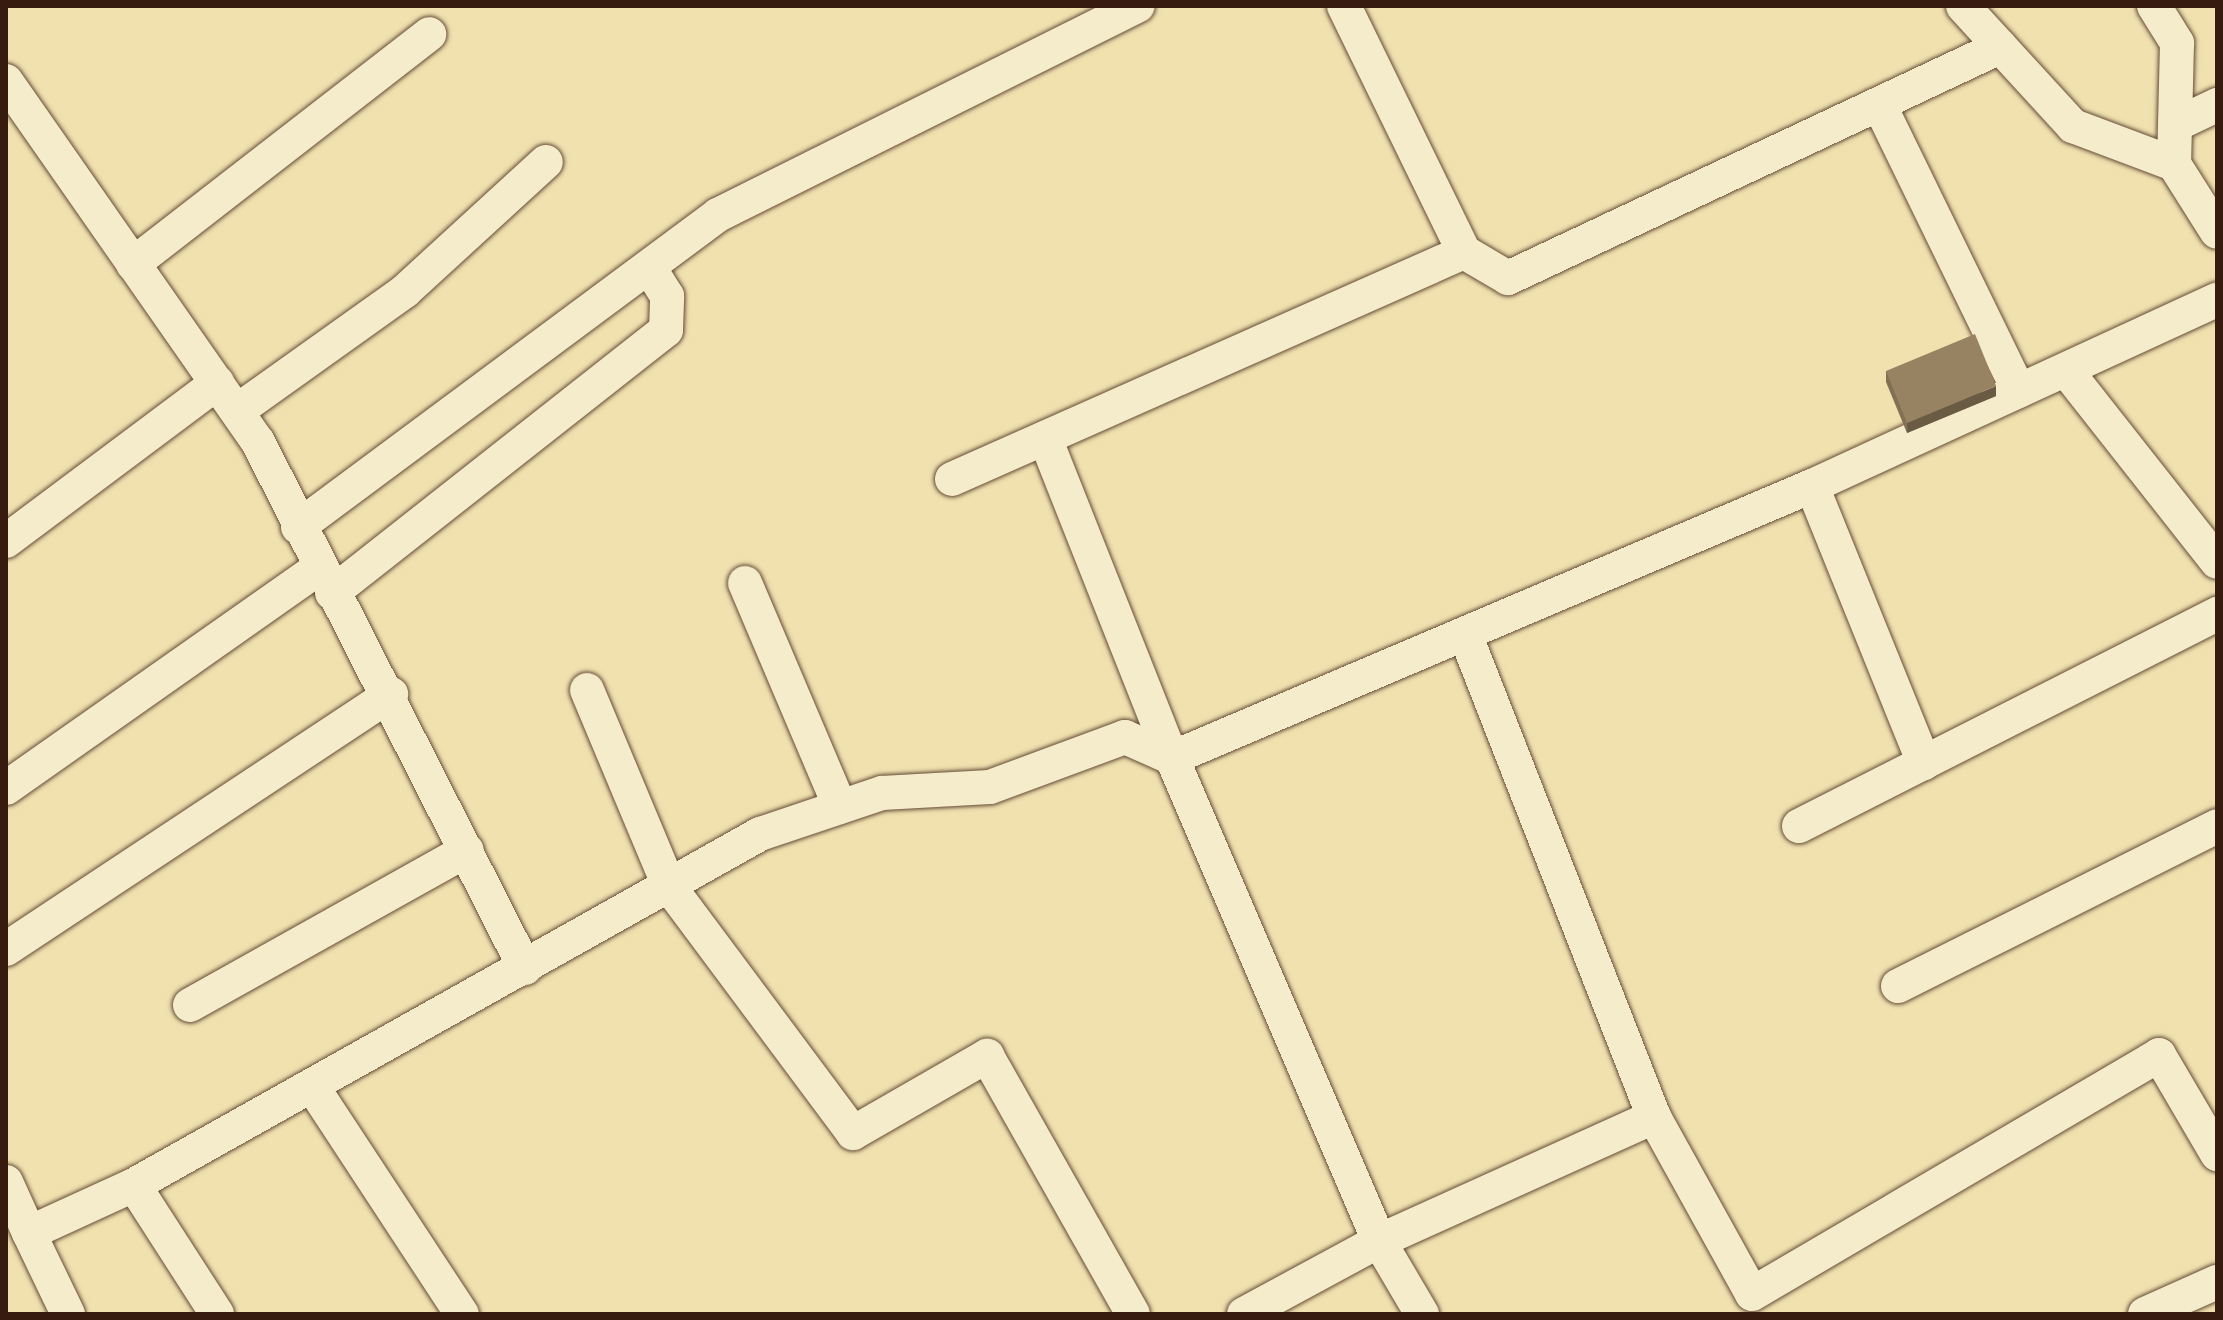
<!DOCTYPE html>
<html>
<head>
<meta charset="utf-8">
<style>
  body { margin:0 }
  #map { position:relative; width:2223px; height:1320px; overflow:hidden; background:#f0e1af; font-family:"IM FELL Double Pica",serif }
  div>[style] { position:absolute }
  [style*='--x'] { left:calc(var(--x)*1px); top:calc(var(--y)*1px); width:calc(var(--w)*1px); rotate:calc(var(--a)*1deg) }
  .roads { filter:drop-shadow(0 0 2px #654c37) drop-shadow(0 0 2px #654c37) }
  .street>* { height:34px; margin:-17px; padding:0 17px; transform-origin:17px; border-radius:17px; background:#f5eccb }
  .wall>* { inset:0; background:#827054 }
  .shaded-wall>* { inset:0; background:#6a5b45 }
  .building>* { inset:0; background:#978262 }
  span { translate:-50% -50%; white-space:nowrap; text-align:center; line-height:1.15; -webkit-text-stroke:6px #f5eccb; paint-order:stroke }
  .frame { position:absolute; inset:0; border:8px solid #371b0f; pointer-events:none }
</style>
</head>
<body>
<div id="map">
  <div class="roads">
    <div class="street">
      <div style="--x:1344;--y:6;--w:274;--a:64"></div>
      <div style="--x:1963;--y:6;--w:163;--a:47.5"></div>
      <div style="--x:2073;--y:126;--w:108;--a:20.6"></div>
      <div style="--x:2154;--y:6;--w:44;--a:58.1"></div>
      <div style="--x:2177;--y:43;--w:121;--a:91.4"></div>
      <div style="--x:2174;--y:164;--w:80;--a:57.7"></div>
      <div style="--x:6;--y:81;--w:440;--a:55.1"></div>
      <div style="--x:258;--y:442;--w:590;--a:63.09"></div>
      <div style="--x:1879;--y:104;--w:319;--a:64"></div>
      <div style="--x:2175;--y:125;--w:47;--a:-25.5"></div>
      <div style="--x:133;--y:264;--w:375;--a:-37.8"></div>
      <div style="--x:2066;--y:370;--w:244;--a:51.8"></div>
      <div style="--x:237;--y:411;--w:206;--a:-35.5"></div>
      <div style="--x:405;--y:291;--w:191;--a:-42.5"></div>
      <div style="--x:1045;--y:438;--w:344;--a:68.4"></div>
      <div style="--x:952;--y:479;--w:560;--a:-23.91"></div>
      <div style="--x:1464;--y:252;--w:51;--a:30.6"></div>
      <div style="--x:1508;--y:278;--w:544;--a:-25.15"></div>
      <div style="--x:1812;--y:486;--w:299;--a:68"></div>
      <div style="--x:298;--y:527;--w:523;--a:-36.61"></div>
      <div style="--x:718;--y:215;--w:469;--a:-26.5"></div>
      <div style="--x:6;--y:541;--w:264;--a:-36.8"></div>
      <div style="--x:745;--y:583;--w:243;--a:67"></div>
      <div style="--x:332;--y:593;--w:425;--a:-38.2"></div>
      <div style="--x:666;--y:330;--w:34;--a:-88"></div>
      <div style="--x:667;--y:296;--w:32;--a:-122"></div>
      <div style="--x:587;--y:690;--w:212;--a:67.3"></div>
      <div style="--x:669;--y:886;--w:308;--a:53.3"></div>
      <div style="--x:853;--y:1133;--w:155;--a:-29.9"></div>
      <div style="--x:987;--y:1056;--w:296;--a:60.5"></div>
      <div style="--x:6;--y:788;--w:381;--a:-35.1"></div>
      <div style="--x:1799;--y:826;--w:469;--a:-26.9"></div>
      <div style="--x:6;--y:949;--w:462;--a:-33.5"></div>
      <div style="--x:1898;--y:986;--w:357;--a:-26.6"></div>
      <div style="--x:190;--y:1005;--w:317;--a:-29.2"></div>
      <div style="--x:312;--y:1086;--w:273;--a:56.7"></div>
      <div style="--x:1654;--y:1117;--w:202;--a:61"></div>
      <div style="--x:1752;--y:1294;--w:472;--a:-30.4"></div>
      <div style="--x:2159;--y:1055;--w:115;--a:59.6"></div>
      <div style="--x:6;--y:1182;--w:56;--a:65.7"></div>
      <div style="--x:29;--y:1233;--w:115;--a:-24.6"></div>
      <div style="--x:29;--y:1233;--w:90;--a:64.3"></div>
      <div style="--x:217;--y:1314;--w:153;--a:-122.8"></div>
      <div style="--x:134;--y:1185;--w:718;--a:-29.28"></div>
      <div style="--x:760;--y:834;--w:129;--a:-18.6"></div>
      <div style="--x:882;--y:793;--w:108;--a:-3.2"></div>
      <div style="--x:990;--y:787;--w:144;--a:-20.3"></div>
      <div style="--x:1125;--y:737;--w:51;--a:24.1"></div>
      <div style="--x:1244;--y:1314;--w:153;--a:-28.4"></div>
      <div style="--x:1379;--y:1241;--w:302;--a:-24.3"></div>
      <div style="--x:1654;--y:1117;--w:519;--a:-111.37"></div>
      <div style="--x:1422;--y:1314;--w:85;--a:-120.5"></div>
      <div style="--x:1379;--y:1241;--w:525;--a:-113.2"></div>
      <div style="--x:1172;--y:758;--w:695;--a:-23.03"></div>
      <div style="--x:1812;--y:486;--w:446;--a:-24.7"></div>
      <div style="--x:2145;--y:1314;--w:79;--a:-24"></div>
    </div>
  </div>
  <div class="wall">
    <div style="clip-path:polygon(1886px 371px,1996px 396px,1907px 433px,1886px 382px)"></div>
  </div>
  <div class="shaded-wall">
    <div style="clip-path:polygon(1996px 386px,1996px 396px,1907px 433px,1907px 423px)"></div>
  </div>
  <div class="building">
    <div style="clip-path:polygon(1975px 334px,1996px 386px,1907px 423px,1886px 371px)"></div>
  </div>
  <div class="frame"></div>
</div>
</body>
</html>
